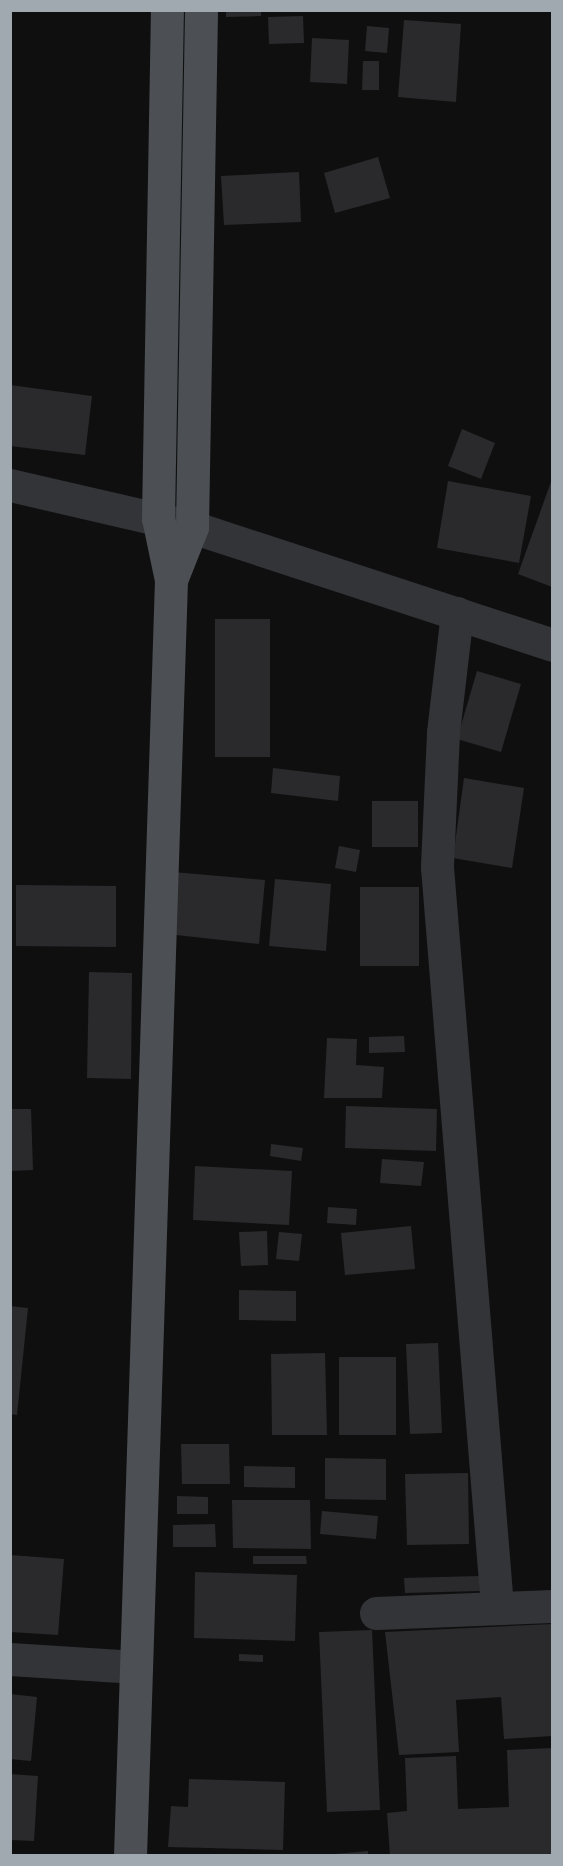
<!DOCTYPE html>
<html>
<head>
<meta charset="utf-8">
<style>
  body { margin:0 }
  #map { position:relative; width:563px; height:1866px; overflow:hidden; background:#0f0f10; font-family:Overpass,sans-serif }
  div>[style] { position:absolute }
  [style*='--x'] { left:calc(var(--x)*1px); top:calc(var(--y)*1px); width:calc(var(--w)*1px); rotate:calc(var(--a)*1deg) }
  .building>* { inset:0; background:#2a2a2c }
  .minor>* { height:33px; margin:-16.5px; padding:0 16.5px; transform-origin:16.5px; border-radius:16.5px; background:#323437 }
  .major>* { height:33px; margin:-16.5px; padding:0 16.5px; transform-origin:16.5px; border-radius:16.5px; background:#4c5054 }
  span { translate:-50% -50%; white-space:nowrap; text-align:center; line-height:1.15; -webkit-text-stroke:4.5px #0a0a0b; paint-order:stroke }
  .frame { position:absolute; inset:0; border:12px solid #a1a9b0; pointer-events:none }
</style>
</head>
<body>
<div id="map">
  <div class="building">
    <div style="clip-path:polygon(226px 10px,261px 10px,261px 16px,226px 17px)"></div>
    <div style="clip-path:polygon(303px 16px,304px 43px,269px 44px,268px 17px)"></div>
    <div style="clip-path:polygon(404px 20px,461px 24px,456px 102px,398px 97px)"></div>
    <div style="clip-path:polygon(367px 26px,389px 28px,387px 53px,365px 51px)"></div>
    <div style="clip-path:polygon(312px 38px,349px 40px,347px 84px,310px 82px)"></div>
    <div style="clip-path:polygon(363px 61px,379px 61px,379px 90px,362px 90px)"></div>
    <div style="clip-path:polygon(378px 157px,390px 198px,335px 213px,324px 173px)"></div>
    <div style="clip-path:polygon(299px 172px,301px 222px,224px 225px,221px 176px)"></div>
    <div style="clip-path:polygon(10px 385px,92px 396px,85px 455px,10px 446px)"></div>
    <div style="clip-path:polygon(462px 429px,495px 443px,481px 479px,448px 466px)"></div>
    <div style="clip-path:polygon(552px 479px,552px 587px,518px 574px)"></div>
    <div style="clip-path:polygon(448px 481px,531px 496px,519px 563px,437px 548px)"></div>
    <div style="clip-path:polygon(215px 619px,270px 619px,270px 757px,215px 757px)"></div>
    <div style="clip-path:polygon(477px 671px,521px 684px,501px 752px,457px 739px)"></div>
    <div style="clip-path:polygon(273px 768px,340px 776px,338px 801px,271px 793px)"></div>
    <div style="clip-path:polygon(464px 778px,524px 788px,512px 868px,453px 858px)"></div>
    <div style="clip-path:polygon(372px 801px,418px 801px,418px 847px,372px 847px)"></div>
    <div style="clip-path:polygon(339px 846px,360px 850px,356px 872px,335px 868px)"></div>
    <div style="clip-path:polygon(173px 872px,265px 880px,259px 944px,167px 934px)"></div>
    <div style="clip-path:polygon(275px 879px,331px 884px,326px 951px,269px 946px)"></div>
    <div style="clip-path:polygon(16px 885px,116px 886px,116px 947px,16px 946px)"></div>
    <div style="clip-path:polygon(360px 887px,419px 887px,419px 966px,360px 966px)"></div>
    <div style="clip-path:polygon(89px 972px,132px 973px,131px 1079px,87px 1078px)"></div>
    <div style="clip-path:polygon(404px 1036px,405px 1052px,369px 1053px,369px 1037px)"></div>
    <div style="clip-path:polygon(327px 1038px,357px 1039px,356px 1065px,384px 1067px,382px 1098px,324px 1098px)"></div>
    <div style="clip-path:polygon(346px 1106px,437px 1109px,436px 1151px,345px 1148px)"></div>
    <div style="clip-path:polygon(10px 1109px,31px 1109px,33px 1170px,10px 1171px)"></div>
    <div style="clip-path:polygon(271px 1144px,303px 1148px,301px 1161px,270px 1156px)"></div>
    <div style="clip-path:polygon(382px 1159px,424px 1162px,421px 1186px,380px 1183px)"></div>
    <div style="clip-path:polygon(195px 1166px,292px 1171px,289px 1225px,193px 1220px)"></div>
    <div style="clip-path:polygon(328px 1207px,357px 1209px,356px 1225px,327px 1223px)"></div>
    <div style="clip-path:polygon(411px 1226px,415px 1269px,345px 1275px,341px 1233px)"></div>
    <div style="clip-path:polygon(267px 1231px,268px 1265px,241px 1266px,239px 1232px)"></div>
    <div style="clip-path:polygon(279px 1232px,302px 1234px,299px 1261px,276px 1259px)"></div>
    <div style="clip-path:polygon(239px 1290px,296px 1291px,296px 1321px,239px 1320px)"></div>
    <div style="clip-path:polygon(10px 1306px,28px 1308px,17px 1415px,10px 1414px)"></div>
    <div style="clip-path:polygon(438px 1343px,442px 1433px,410px 1434px,406px 1344px)"></div>
    <div style="clip-path:polygon(325px 1353px,327px 1435px,272px 1435px,271px 1354px)"></div>
    <div style="clip-path:polygon(339px 1357px,396px 1357px,396px 1435px,339px 1435px)"></div>
    <div style="clip-path:polygon(181px 1444px,229px 1444px,230px 1484px,182px 1484px)"></div>
    <div style="clip-path:polygon(325px 1458px,386px 1459px,386px 1500px,325px 1499px)"></div>
    <div style="clip-path:polygon(244px 1466px,295px 1467px,295px 1488px,244px 1487px)"></div>
    <div style="clip-path:polygon(468px 1473px,469px 1544px,407px 1545px,405px 1474px)"></div>
    <div style="clip-path:polygon(177px 1496px,208px 1497px,208px 1514px,177px 1514px)"></div>
    <div style="clip-path:polygon(232px 1500px,310px 1500px,311px 1549px,233px 1548px)"></div>
    <div style="clip-path:polygon(322px 1511px,378px 1516px,376px 1539px,320px 1534px)"></div>
    <div style="clip-path:polygon(215px 1524px,216px 1547px,173px 1547px,173px 1525px)"></div>
    <div style="clip-path:polygon(10px 1555px,64px 1559px,58px 1635px,10px 1632px)"></div>
    <div style="clip-path:polygon(253px 1556px,306px 1556px,307px 1564px,253px 1564px)"></div>
    <div style="clip-path:polygon(195px 1572px,297px 1575px,295px 1641px,194px 1638px)"></div>
    <div style="clip-path:polygon(479px 1576px,480px 1591px,405px 1593px,404px 1578px)"></div>
    <div style="clip-path:polygon(552px 1624px,552px 1736px,504px 1739px,501px 1697px,456px 1700px,459px 1752px,399px 1755px,385px 1632px)"></div>
    <div style="clip-path:polygon(372px 1630px,380px 1810px,327px 1812px,319px 1632px)"></div>
    <div style="clip-path:polygon(239px 1654px,263px 1655px,263px 1662px,239px 1661px)"></div>
    <div style="clip-path:polygon(10px 1694px,37px 1697px,31px 1761px,10px 1759px)"></div>
    <div style="clip-path:polygon(552px 1748px,552px 1856px,390px 1856px,387px 1813px,407px 1811px,405px 1758px,456px 1756px,458px 1809px,509px 1807px,507px 1750px)"></div>
    <div style="clip-path:polygon(10px 1774px,38px 1776px,34px 1841px,10px 1840px)"></div>
    <div style="clip-path:polygon(189px 1779px,285px 1782px,283px 1850px,168px 1847px,171px 1806px,188px 1807px)"></div>
    <div style="clip-path:polygon(368px 1851px,368px 1856px,334px 1856px,334px 1854px)"></div>
  </div>
  <div class="minor">
    <div style="--x:10;--y:485;--w:187;--a:13"></div>
    <div style="--x:192;--y:527;--w:379;--a:18.1"></div>
    <div style="--x:457;--y:613;--w:121;--a:96.7"></div>
    <div style="--x:443;--y:733;--w:134;--a:92.6"></div>
    <div style="--x:437;--y:867;--w:742;--a:85.36"></div>
    <div style="--x:376;--y:1613;--w:176;--a:-2.3"></div>
    <div style="--x:10;--y:1659;--w:126;--a:3.6"></div>
  </div>
  <div class="major">
    <div style="--x:171;--y:580;--w:57;--a:-68.4"></div>
    <div style="--x:192;--y:527;--w:517;--a:-89"></div>
    <div style="--x:130;--y:1856;--w:1277;--a:-88.16"></div>
    <div style="--x:171;--y:580;--w:63;--a:-101.8"></div>
    <div style="--x:158;--y:518;--w:508;--a:-88.99"></div>
  </div>
  <div class="frame"></div>
</div>
</body>
</html>
